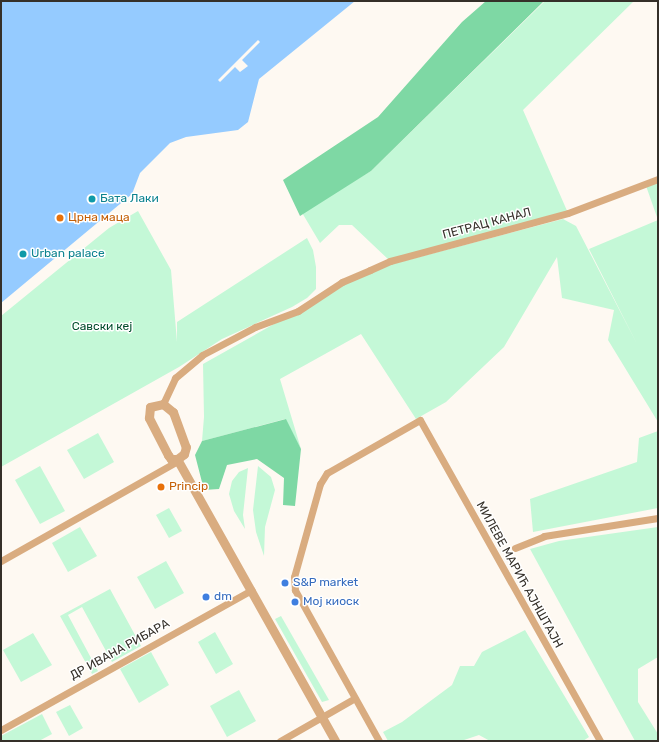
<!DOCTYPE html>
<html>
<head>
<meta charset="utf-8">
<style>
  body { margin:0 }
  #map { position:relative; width:659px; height:742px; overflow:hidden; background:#fef9f2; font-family:Rubik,sans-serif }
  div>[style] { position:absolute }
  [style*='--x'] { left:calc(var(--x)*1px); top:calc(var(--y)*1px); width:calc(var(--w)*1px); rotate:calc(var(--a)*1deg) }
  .green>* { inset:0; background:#c4f8d7 }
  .forest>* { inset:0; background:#7ed8a4 }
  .water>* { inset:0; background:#95cbff }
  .pier>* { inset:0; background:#fef9f2 }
  .minor>* { height:7px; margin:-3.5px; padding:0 3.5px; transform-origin:3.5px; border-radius:3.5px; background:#d9ac80 }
  .tertiary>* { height:9px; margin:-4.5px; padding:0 4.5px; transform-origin:4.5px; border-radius:4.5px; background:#d9ac80 }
  .dots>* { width:11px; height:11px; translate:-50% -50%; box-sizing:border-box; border:2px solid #fff; border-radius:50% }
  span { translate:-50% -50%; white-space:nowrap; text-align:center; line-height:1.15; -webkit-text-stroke:3px #fff; paint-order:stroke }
  .culture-label { font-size:12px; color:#0d838f }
  .left { translate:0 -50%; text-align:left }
  .food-label { font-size:12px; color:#c56008 }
  .street-label { font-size:12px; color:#353029 }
  .park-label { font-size:12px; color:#024d2c }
  .shop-label { font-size:12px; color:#366cbe }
  .frame { position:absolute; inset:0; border:2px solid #353029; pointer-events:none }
</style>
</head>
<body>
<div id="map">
  <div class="green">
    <div style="clip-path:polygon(545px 1px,634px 1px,523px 110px,568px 213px,390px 261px,352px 225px,339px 225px,320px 243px,301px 211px,371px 171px)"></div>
    <div style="clip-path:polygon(658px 180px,658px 422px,608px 340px,614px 310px,562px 298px,557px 257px,504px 347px,446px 402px,416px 419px,361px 334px,280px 379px,301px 449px,285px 419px,202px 441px,204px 417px,203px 364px,370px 270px,563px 219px,576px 226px,637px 344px,589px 249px,658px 220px,645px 183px)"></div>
    <div style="clip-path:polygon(138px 211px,171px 270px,177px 342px,177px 322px,307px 238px,313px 250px,316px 267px,316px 289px,307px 298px,292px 307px,222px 339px,179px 367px,1px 467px,1px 316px,109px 228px)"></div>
    <div style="clip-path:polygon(658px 431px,658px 508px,533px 532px,530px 499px,637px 462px,639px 438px)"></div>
    <div style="clip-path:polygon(98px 433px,114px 462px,84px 479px,67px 450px)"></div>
    <div style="clip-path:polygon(40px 466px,65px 511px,40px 524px,15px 480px)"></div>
    <div style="clip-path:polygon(258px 466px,271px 477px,275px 490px,265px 527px,264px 556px,256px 532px,253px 510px)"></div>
    <div style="clip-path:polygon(248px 468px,243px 515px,245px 529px,234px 511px,229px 494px,232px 481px,239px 472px)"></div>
    <div style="clip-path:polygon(169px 508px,182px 531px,169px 538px,156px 515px)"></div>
    <div style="clip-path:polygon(80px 527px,97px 556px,68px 572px,52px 543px)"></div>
    <div style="clip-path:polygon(658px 527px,658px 657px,638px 669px,638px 702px,658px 734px,658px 741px,635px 741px,530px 549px,559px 541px)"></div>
    <div style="clip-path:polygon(166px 561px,184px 593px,155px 609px,137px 577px)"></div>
    <div style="clip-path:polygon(110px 589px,141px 646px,112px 662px,82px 607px,68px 615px,98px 671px,92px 674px,60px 616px)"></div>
    <div style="clip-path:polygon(281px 616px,329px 700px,322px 702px,275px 619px)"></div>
    <div style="clip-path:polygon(525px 630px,589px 737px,583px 741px,490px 741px,479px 735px,461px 741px,388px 741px,383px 732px,402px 722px,452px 685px,460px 666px,474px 666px,482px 652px)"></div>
    <div style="clip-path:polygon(215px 632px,233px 664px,216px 674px,198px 642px)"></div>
    <div style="clip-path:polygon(33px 633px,52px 665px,21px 682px,3px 650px)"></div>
    <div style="clip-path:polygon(151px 652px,169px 685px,139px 703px,120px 669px)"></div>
    <div style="clip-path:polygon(239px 690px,256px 721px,227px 737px,210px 706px)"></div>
    <div style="clip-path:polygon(70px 705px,83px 728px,69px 736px,56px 712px)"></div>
    <div style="clip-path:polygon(42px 714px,52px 734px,39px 741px,1px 741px,1px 736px)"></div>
  </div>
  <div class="forest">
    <div style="clip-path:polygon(486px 1px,544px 1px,371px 171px,300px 216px,283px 180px,378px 117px,462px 22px)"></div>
    <div style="clip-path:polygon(286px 419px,301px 449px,295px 506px,283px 505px,284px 478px,257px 459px,227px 465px,219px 489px,204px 490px,195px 455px,202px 441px)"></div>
  </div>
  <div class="water">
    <div style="clip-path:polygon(1px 1px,355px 1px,259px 79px,248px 122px,238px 130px,186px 137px,170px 143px,140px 173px,132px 194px,1px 303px)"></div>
  </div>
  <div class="pier">
    <div style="clip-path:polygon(258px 40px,260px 42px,242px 60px,248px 66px,240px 72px,235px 67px,220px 82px,218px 80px)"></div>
  </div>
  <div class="minor">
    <div style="--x:163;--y:404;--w:29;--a:-65"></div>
    <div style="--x:175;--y:378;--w:35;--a:-40"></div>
    <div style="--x:202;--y:355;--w:60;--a:-27.8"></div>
    <div style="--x:255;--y:327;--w:46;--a:-20.4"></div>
    <div style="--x:298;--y:311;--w:53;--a:-33.4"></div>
    <div style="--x:342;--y:282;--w:30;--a:-23"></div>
    <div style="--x:370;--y:270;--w:22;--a:-24"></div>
    <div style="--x:390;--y:261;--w:184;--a:-15.1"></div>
    <div style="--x:568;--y:213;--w:96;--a:-20.7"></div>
    <div style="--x:515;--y:548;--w:31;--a:-22"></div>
    <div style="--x:544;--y:536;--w:115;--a:-9"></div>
    <div style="--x:1;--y:561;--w:203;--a:-29.5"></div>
    <div style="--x:1;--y:730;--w:287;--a:-29.2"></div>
    <div style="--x:280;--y:741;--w:86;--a:-29.8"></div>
    <div style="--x:379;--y:741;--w:173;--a:-119.1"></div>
    <div style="--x:295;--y:590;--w:13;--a:-94"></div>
    <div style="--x:294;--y:577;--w:97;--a:-74.4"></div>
    <div style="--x:320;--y:484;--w:13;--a:-58"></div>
    <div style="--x:327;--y:473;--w:107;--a:-29.7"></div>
    <div style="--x:420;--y:420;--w:368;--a:60.7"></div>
  </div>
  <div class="tertiary">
    <div style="--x:163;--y:404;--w:13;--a:39"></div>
    <div style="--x:173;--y:412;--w:37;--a:70"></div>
    <div style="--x:186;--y:447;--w:7;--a:106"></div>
    <div style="--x:184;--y:454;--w:9;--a:144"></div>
    <div style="--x:177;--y:459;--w:6;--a:180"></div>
    <div style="--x:171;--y:459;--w:5;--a:-127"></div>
    <div style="--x:168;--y:455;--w:42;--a:-117.2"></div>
    <div style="--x:149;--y:418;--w:11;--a:-85"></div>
    <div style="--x:150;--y:407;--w:13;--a:-13"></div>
    <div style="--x:177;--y:459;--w:323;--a:60.7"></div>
  </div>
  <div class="dots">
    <div style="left:92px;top:199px;background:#0f9aa8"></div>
    <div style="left:60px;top:218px;background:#e8710a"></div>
    <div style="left:23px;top:254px;background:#0f9aa8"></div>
    <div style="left:161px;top:487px;background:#e8710a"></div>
    <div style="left:285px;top:583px;background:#3f7fe0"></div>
    <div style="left:206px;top:597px;background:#3f7fe0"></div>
    <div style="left:295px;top:602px;background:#3f7fe0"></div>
  </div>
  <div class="culture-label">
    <span class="left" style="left:100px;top:199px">Бата Лаки</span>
    <span class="left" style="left:31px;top:254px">Urban palace</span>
  </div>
  <div class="food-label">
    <span class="left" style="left:68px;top:218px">Црна маца</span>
    <span class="left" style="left:169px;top:487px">Princip</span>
  </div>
  <div class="street-label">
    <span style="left:487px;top:224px;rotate:-15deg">ПЕТРАЦ КАНАЛ</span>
    <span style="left:519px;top:575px;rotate:61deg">МИЛЕВЕ МАРИЋ АЈНШТАЈН</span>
    <span style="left:120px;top:650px;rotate:-29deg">ДР ИВАНА РИБАРА</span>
  </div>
  <div class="park-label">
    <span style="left:102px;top:327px">Савски кеј</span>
  </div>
  <div class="shop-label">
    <span class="left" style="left:293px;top:583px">S&amp;P market</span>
    <span class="left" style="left:214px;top:597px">dm</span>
    <span class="left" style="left:303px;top:602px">Мој киоск</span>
  </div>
  <div class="frame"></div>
</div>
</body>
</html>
